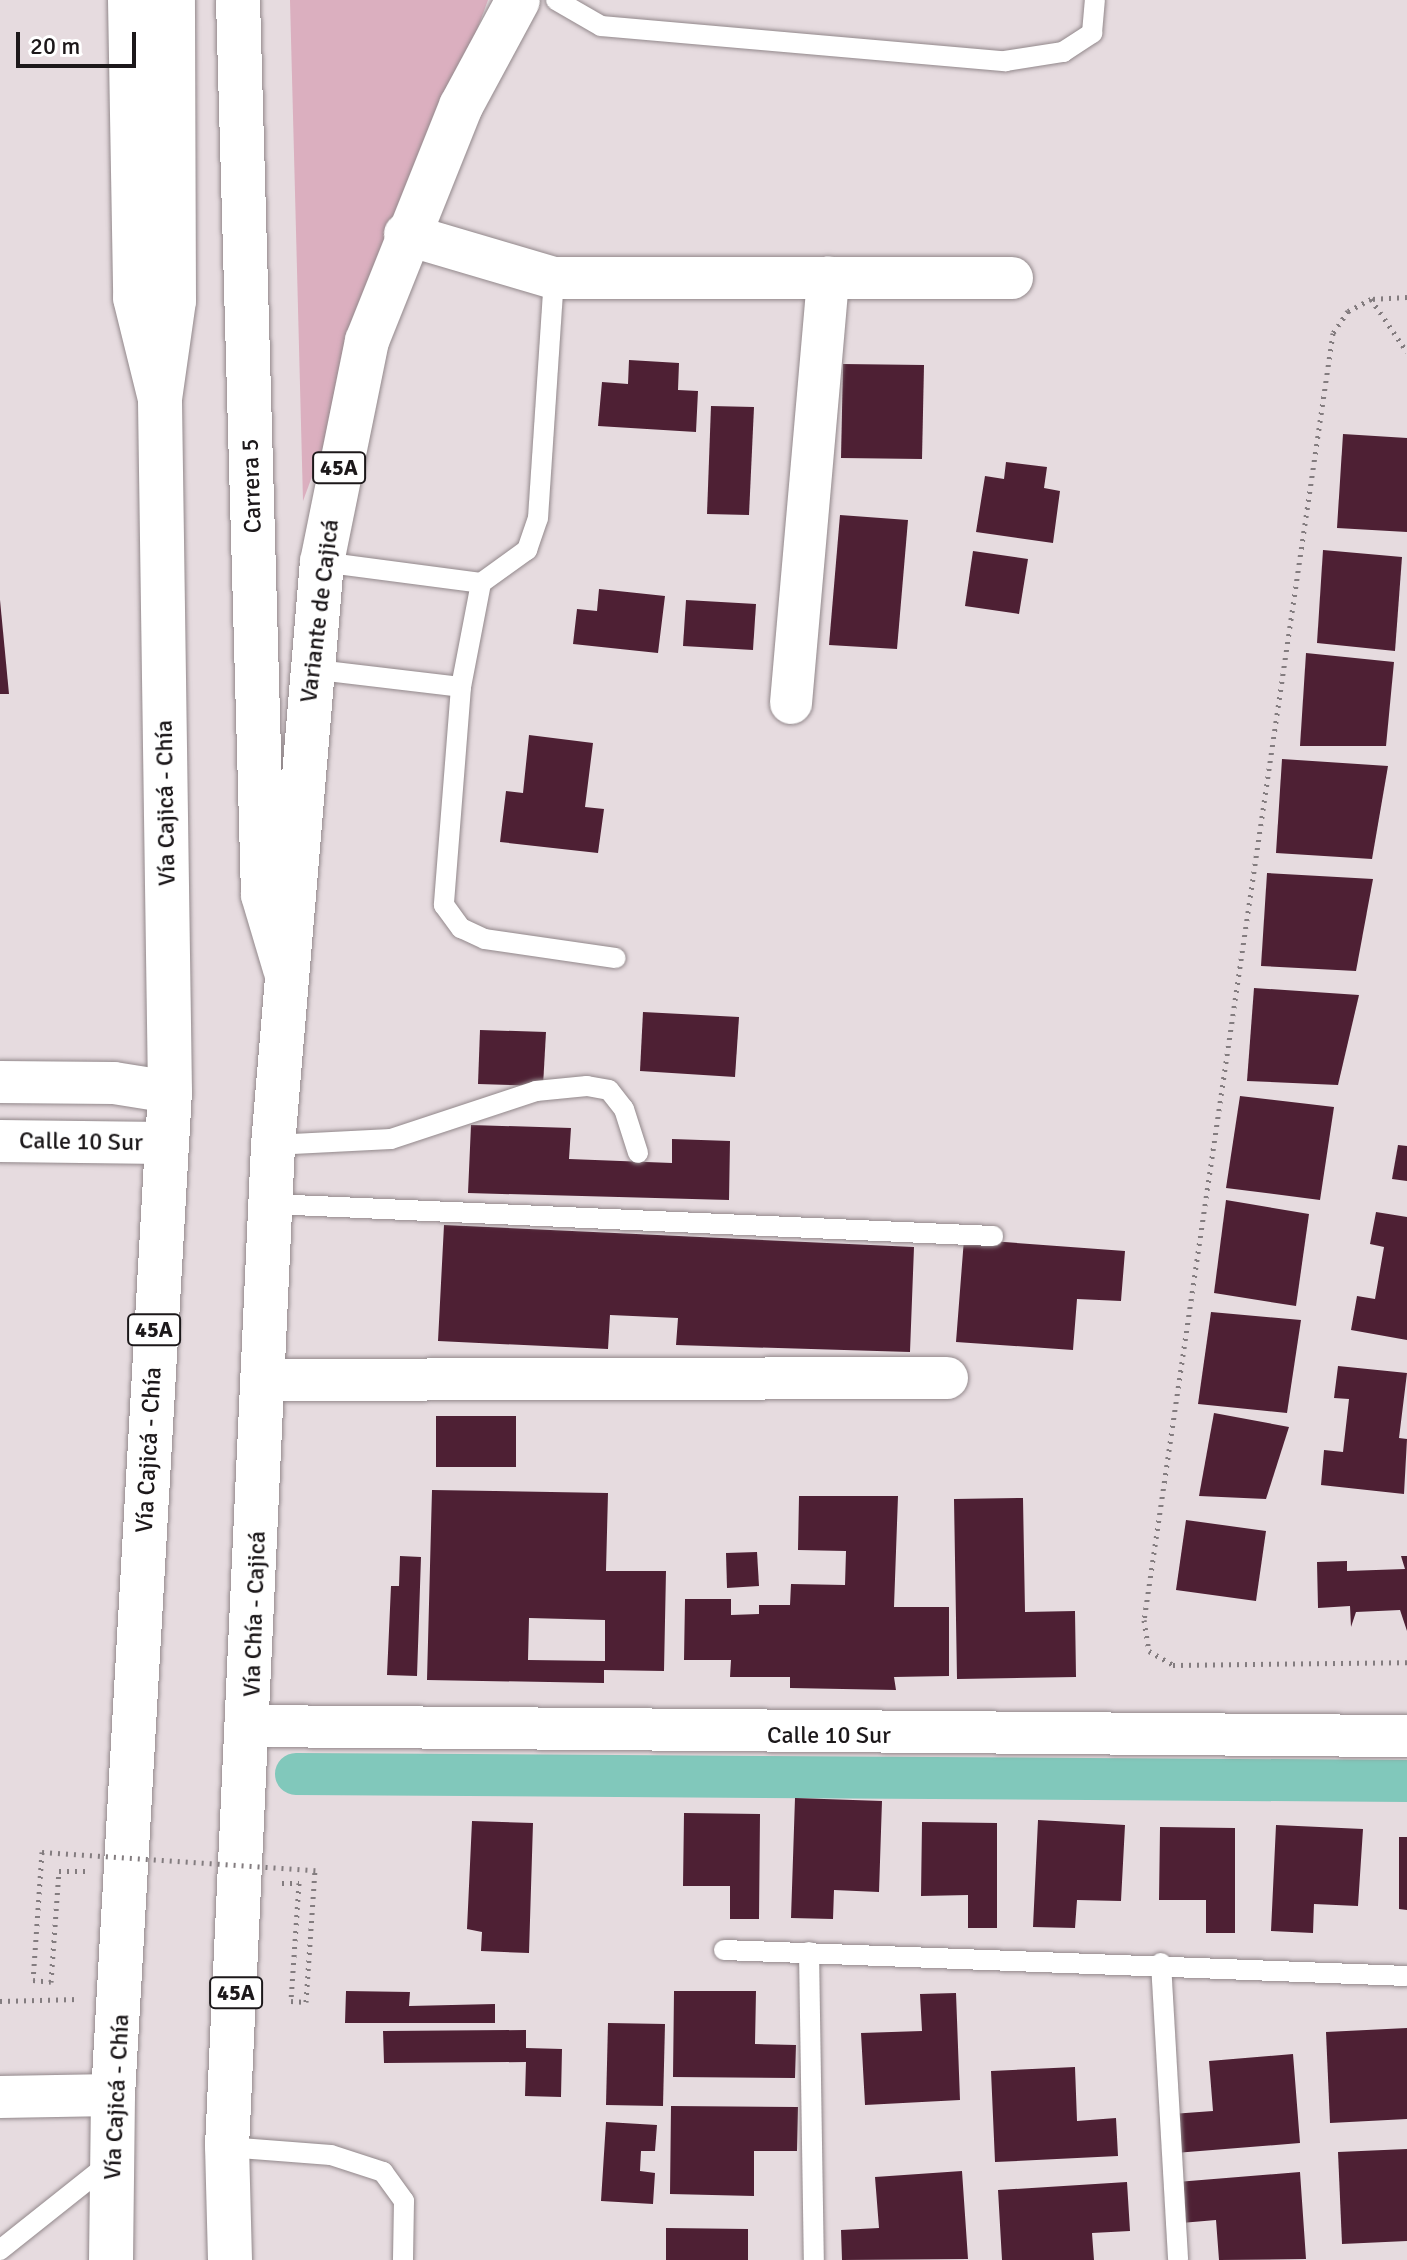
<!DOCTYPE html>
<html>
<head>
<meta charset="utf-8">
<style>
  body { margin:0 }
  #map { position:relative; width:1407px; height:2260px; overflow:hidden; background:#e6dbdf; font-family:Signika,sans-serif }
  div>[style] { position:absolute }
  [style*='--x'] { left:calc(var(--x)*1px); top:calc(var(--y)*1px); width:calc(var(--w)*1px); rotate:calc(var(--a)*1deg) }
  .green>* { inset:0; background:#dbafbf }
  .canal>* { height:42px; margin:-21px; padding:0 21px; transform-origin:21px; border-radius:21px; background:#81c8bb }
  .building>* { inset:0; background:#4e2034 }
  .path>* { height:5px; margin-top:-2.5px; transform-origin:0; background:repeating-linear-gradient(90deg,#837c7f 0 2px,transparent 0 8px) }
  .roads { filter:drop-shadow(0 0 2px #92888b) drop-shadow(0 0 2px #92888b) }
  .service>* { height:20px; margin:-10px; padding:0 10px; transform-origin:10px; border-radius:10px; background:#fff }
  .minor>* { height:42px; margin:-21px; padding:0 21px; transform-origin:21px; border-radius:21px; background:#fff }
  .secondary>* { height:44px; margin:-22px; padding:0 22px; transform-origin:22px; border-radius:22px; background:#fff }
  .trunk>* { height:44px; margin:-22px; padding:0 22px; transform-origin:22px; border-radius:22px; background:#fff }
  .path-bridge>* { height:5px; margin-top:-2.5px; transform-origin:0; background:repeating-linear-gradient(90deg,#837c7f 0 2px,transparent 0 8px) }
  span { translate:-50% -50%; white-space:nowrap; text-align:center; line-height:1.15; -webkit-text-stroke:8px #fff; paint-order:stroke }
  .shield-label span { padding:2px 6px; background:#fff; border:2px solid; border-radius:6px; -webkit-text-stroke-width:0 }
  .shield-label { font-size:22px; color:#1c181a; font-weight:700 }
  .street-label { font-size:24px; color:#1c181a }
  .scale { position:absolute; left:16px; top:32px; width:120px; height:36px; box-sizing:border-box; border:4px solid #1c181a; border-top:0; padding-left:10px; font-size:24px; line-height:28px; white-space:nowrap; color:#1c181a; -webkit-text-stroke:6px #fff; paint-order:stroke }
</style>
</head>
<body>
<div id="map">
  <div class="green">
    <div style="clip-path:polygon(290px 0,488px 0,303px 501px)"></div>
  </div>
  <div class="canal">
    <div style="--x:296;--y:1774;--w:1111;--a:0.36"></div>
  </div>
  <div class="building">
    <div style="clip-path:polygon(629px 360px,679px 363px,678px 390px,698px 391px,696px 432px,598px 426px,602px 382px,628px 384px)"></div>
    <div style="clip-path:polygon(843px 364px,924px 365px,922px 459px,841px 458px)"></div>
    <div style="clip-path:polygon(711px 406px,754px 407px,749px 515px,707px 514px)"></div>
    <div style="clip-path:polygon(1343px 434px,1407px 438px,1407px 532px,1337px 528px)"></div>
    <div style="clip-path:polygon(1006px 462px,1047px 467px,1044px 488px,1060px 491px,1053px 543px,976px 532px,985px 476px,1004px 479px)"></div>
    <div style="clip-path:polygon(840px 515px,908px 520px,897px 649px,829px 645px)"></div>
    <div style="clip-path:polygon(1323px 550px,1402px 557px,1395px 651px,1317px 643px)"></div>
    <div style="clip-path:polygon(973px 551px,1028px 559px,1019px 614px,965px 606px)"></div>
    <div style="clip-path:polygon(599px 589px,665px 596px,658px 653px,573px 644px,577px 609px,597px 611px)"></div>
    <div style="clip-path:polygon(0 600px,9px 694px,0 694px)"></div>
    <div style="clip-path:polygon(686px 600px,756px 604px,753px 650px,683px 646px)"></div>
    <div style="clip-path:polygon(1306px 653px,1394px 662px,1386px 746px,1300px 746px)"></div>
    <div style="clip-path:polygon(529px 735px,593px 743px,585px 807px,604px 809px,598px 853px,500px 842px,506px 791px,523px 793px)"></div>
    <div style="clip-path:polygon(1282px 759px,1388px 766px,1372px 859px,1276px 853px)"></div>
    <div style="clip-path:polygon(1267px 873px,1373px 879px,1356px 971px,1261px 966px)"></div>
    <div style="clip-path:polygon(1254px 988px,1359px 995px,1338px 1085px,1247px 1081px)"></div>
    <div style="clip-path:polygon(643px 1012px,739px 1017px,735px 1077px,640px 1071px)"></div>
    <div style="clip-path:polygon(480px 1030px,546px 1032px,543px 1086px,478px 1084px)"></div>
    <div style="clip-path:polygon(1240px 1096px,1334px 1107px,1320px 1200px,1226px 1188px)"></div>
    <div style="clip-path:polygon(471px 1125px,571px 1128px,569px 1159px,672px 1163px,672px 1139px,730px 1141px,729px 1200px,468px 1193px)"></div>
    <div style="clip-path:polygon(1398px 1145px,1407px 1146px,1407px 1181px,1392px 1179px)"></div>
    <div style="clip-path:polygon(1226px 1200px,1309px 1214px,1296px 1306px,1214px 1293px)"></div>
    <div style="clip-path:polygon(1376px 1212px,1407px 1217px,1407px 1340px,1351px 1330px,1357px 1296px,1375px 1299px,1384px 1247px,1370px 1244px)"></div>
    <div style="clip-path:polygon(444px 1225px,914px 1247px,910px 1352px,676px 1345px,678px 1318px,610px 1315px,608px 1349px,438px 1341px)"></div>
    <div style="clip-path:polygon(964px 1239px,1125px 1251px,1121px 1301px,1077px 1299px,1073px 1350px,956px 1342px)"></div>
    <div style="clip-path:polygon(1211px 1312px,1301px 1320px,1287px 1413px,1198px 1404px)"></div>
    <div style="clip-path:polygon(1338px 1366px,1407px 1373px,1399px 1438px,1407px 1439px,1404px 1494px,1321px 1485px,1324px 1450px,1343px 1452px,1349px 1399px,1334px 1398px)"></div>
    <div style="clip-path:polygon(1214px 1413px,1289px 1427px,1266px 1499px,1199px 1496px)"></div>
    <div style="clip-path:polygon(436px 1416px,516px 1416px,516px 1467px,436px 1467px)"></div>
    <div style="clip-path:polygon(evenodd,432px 1490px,608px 1493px,606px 1571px,666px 1571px,664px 1671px,604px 1670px,604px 1683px,427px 1680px,432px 1490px,529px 1618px,605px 1620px,605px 1661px,528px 1660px,529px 1618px)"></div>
    <div style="clip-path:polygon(799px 1496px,898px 1496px,894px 1607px,949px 1607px,949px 1676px,894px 1677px,896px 1690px,790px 1688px,790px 1677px,730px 1677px,731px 1660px,684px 1660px,685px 1599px,731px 1599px,731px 1615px,759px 1614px,759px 1605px,790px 1605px,791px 1584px,845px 1585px,846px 1551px,798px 1550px)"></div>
    <div style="clip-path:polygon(1023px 1498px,1025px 1612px,1075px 1611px,1076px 1677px,957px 1679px,954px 1499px)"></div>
    <div style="clip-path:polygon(1186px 1520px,1266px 1531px,1256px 1601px,1176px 1590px)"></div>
    <div style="clip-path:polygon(757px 1552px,759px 1586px,727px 1588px,726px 1553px)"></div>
    <div style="clip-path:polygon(400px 1556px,421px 1557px,417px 1676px,387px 1675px,391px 1586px,399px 1586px)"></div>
    <div style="clip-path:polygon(1401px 1556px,1407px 1556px,1407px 1631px,1400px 1610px,1356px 1612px,1351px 1627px,1350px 1606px,1318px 1608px,1317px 1562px,1347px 1561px,1347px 1571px,1405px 1569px)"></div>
    <div style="clip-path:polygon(795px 1798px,882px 1801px,879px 1892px,834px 1890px,833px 1919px,791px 1918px)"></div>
    <div style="clip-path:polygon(684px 1813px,760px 1814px,759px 1919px,730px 1919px,730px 1886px,683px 1886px)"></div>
    <div style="clip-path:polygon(1038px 1820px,1125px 1825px,1121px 1901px,1077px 1900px,1075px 1928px,1033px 1927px)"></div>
    <div style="clip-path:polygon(472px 1821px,533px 1823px,529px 1953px,481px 1951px,482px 1932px,467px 1929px)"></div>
    <div style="clip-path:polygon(922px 1822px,997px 1823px,997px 1928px,968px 1928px,968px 1895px,921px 1896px)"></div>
    <div style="clip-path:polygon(1276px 1825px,1363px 1829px,1358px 1906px,1314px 1904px,1313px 1933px,1271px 1931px)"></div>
    <div style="clip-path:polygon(1160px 1827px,1235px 1828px,1235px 1933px,1206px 1933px,1206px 1900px,1159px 1900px)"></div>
    <div style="clip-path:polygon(1399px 1837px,1407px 1837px,1407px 1910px,1399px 1909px)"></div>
    <div style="clip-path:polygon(346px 1991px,410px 1992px,409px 2006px,495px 2004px,495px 2023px,345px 2023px)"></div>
    <div style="clip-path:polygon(674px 1991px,756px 1991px,755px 2044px,796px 2045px,795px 2078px,673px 2077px)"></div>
    <div style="clip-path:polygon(956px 1993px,960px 2100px,865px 2105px,861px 2033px,922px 2031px,920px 1994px)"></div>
    <div style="clip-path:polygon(608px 2023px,665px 2024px,663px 2106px,606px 2105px)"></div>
    <div style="clip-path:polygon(1407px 2028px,1407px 2119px,1330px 2123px,1326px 2032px)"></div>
    <div style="clip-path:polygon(526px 2030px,526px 2048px,562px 2049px,561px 2097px,525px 2096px,526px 2062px,384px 2063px,383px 2031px)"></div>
    <div style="clip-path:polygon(1293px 2054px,1300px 2143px,1175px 2153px,1172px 2114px,1213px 2111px,1209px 2061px)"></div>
    <div style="clip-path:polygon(1075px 2067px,1077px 2121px,1116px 2118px,1118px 2156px,995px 2162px,991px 2071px)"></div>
    <div style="clip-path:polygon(671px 2106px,798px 2107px,797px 2151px,754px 2151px,754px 2196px,670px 2194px)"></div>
    <div style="clip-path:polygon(606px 2122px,657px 2125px,655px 2151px,641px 2151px,640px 2171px,655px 2173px,653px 2204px,601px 2201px)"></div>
    <div style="clip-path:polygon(1407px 2149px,1407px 2241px,1342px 2244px,1338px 2152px)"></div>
    <div style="clip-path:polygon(962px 2171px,968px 2259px,842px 2260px,841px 2230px,879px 2228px,875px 2177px)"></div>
    <div style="clip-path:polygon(1300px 2172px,1306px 2259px,1219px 2260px,1216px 2220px,1181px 2223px,1177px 2182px)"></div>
    <div style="clip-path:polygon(1127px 2182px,1130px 2231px,1092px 2233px,1094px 2260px,1002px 2260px,998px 2190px)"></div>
    <div style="clip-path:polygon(666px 2228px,748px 2229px,748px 2260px,666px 2260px)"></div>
  </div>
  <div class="path">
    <div style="--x:1407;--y:297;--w:36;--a:177"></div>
    <div style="--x:1371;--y:299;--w:26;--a:152"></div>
    <div style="--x:1348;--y:311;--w:27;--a:124"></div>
    <div style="--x:1333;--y:333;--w:1301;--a:98.35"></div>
    <div style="--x:1144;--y:1620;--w:31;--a:81"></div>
    <div style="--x:1149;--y:1651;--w:28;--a:30"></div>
    <div style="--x:1173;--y:1665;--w:234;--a:-0.7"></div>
    <div style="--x:1371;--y:299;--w:64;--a:55.8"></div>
    <div style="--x:42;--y:1852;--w:128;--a:94"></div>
    <div style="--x:33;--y:1980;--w:18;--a:6"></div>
    <div style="--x:51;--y:1982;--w:111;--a:-85.9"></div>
    <div style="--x:59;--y:1871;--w:26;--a:0"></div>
    <div style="--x:282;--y:1883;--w:17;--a:0"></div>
    <div style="--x:299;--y:1883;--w:118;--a:93.9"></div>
    <div style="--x:291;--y:2001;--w:15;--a:4"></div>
    <div style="--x:306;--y:2002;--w:132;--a:-86.1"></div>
    <div style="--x:0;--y:2001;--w:78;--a:-1.5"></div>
  </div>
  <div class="roads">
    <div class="service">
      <div style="--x:556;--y:0;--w:52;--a:30"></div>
      <div style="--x:601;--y:26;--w:406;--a:5"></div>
      <div style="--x:1005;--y:61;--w:59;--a:-8.8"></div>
      <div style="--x:1063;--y:52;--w:35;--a:-33"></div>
      <div style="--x:1092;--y:33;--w:33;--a:-85"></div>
      <div style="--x:322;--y:562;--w:160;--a:7.5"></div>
      <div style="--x:481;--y:583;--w:57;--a:-35.7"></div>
      <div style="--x:527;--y:550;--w:34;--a:-71"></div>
      <div style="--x:538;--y:518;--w:241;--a:-86.2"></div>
      <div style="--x:481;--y:583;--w:106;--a:100.9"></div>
      <div style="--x:461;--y:687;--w:219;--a:94.5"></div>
      <div style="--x:444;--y:905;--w:29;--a:54"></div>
      <div style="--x:461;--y:928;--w:26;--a:25"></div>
      <div style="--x:485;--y:939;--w:132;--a:8.3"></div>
      <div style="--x:310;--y:669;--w:152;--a:6.8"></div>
      <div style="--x:273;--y:1145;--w:118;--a:-2.9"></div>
      <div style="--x:391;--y:1139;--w:153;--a:-18.3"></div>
      <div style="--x:536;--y:1091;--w:51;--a:-5.6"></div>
      <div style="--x:587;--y:1086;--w:22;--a:10"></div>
      <div style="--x:609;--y:1090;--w:24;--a:52"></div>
      <div style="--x:624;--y:1109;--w:46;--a:72.3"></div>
      <div style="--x:271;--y:1204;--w:723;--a:2.54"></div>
      <div style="--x:724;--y:1950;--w:683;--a:2.18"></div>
      <div style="--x:809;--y:1952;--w:308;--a:89.1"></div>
      <div style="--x:1161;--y:1963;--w:297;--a:86.7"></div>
      <div style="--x:227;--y:2147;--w:104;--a:4.4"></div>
      <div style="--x:331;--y:2155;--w:55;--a:18.1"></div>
      <div style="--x:383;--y:2172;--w:36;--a:54"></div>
      <div style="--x:404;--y:2201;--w:59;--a:91"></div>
      <div style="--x:0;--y:2250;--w:143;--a:-38.5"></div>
    </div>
    <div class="minor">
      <div style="--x:405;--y:234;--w:155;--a:16.5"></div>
      <div style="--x:554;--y:278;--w:458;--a:0"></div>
      <div style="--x:791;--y:703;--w:427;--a:-85"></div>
      <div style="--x:0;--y:1082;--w:114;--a:0.5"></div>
      <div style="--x:114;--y:1083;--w:57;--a:9.1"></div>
      <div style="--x:0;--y:1141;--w:163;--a:0.7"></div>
      <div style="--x:264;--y:1380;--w:683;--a:-0.17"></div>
      <div style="--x:250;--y:1726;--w:1157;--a:0.5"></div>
      <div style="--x:0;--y:2097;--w:113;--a:-1"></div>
    </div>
    <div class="secondary">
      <div style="--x:130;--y:0;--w:298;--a:89"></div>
      <div style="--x:135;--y:298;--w:104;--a:76.1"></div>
      <div style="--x:238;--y:0;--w:895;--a:88.4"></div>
      <div style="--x:263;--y:895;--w:77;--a:73.4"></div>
    </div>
    <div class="trunk">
      <div style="--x:111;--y:2260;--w:165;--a:-89.3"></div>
      <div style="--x:113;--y:2095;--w:1005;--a:-86.75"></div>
      <div style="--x:170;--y:1092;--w:693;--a:-90.83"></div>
      <div style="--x:160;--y:399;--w:99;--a:-81.9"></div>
      <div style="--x:174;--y:301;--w:301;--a:-90.2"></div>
      <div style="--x:230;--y:2260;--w:113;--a:-91.5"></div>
      <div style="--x:227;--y:2147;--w:1003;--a:-87.37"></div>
      <div style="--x:273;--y:1145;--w:585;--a:-85.2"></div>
      <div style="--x:322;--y:562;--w:226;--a:-78.5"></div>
      <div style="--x:367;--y:341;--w:253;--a:-68.2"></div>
      <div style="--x:461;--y:106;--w:120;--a:-61.7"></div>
    </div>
  </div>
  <div class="path-bridge">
    <div style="--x:42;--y:1852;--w:274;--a:3.8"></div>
  </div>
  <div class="shield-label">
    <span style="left:339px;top:468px">45A</span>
    <span style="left:154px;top:1330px">45A</span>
    <span style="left:236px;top:1993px">45A</span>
  </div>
  <div class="street-label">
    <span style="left:252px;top:486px;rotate:-92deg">Carrera 5</span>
    <span style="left:320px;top:611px;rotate:-83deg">Variante de Cajicá</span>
    <span style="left:166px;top:803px;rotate:-91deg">Vía Cajicá - Chía</span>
    <span style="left:81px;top:1142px;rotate:1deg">Calle 10 Sur</span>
    <span style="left:149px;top:1450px;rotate:-87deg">Vía Cajicá - Chía</span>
    <span style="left:255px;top:1614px;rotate:-88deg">Vía Chía - Cajicá</span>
    <span style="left:829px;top:1736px">Calle 10 Sur</span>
    <span style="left:117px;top:2097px;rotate:-87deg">Vía Cajicá - Chía</span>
  </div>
  <div class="scale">20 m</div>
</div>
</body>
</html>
